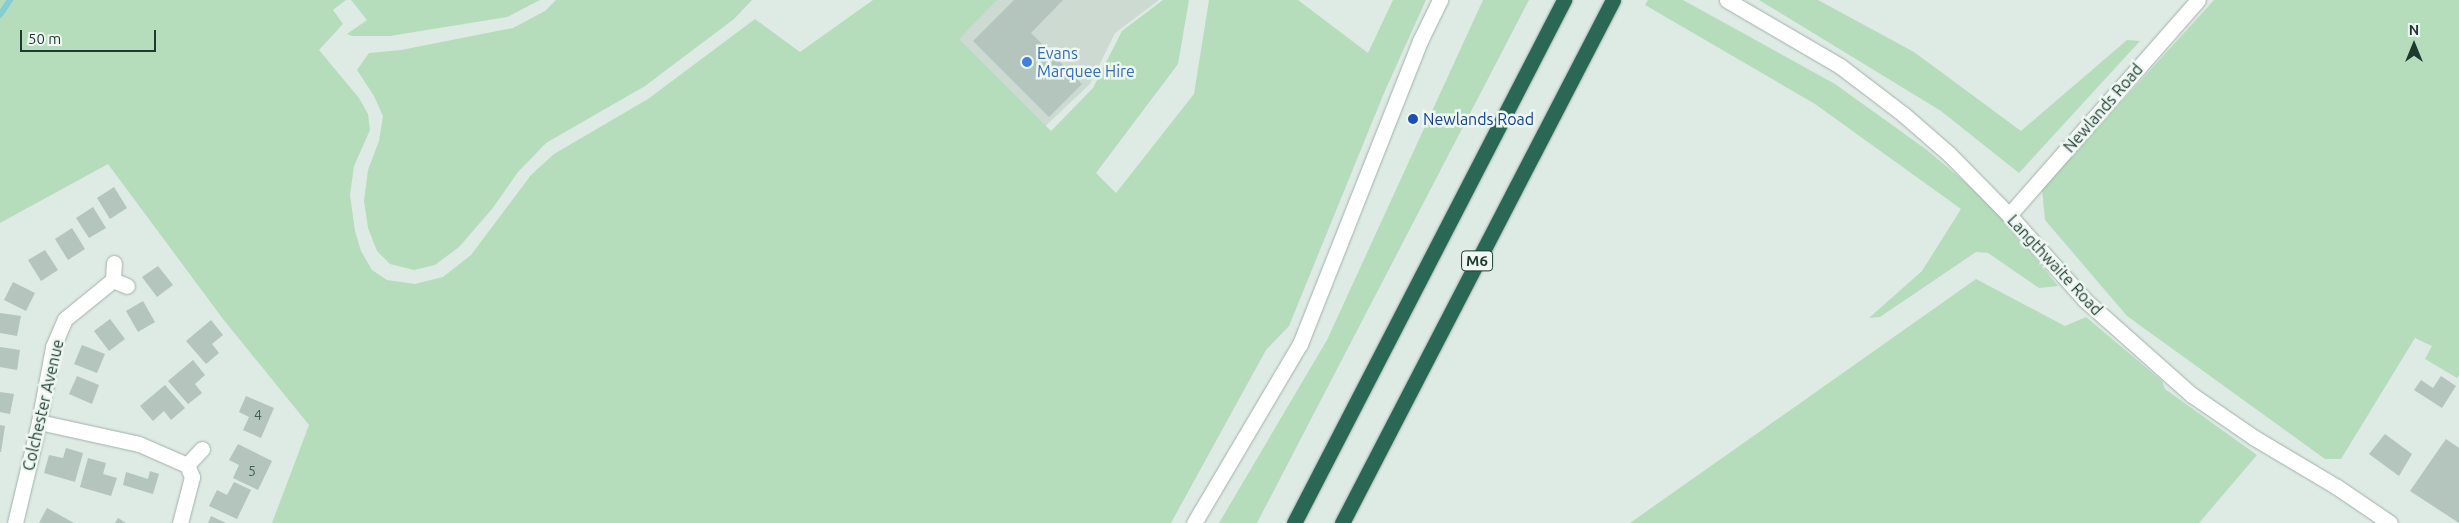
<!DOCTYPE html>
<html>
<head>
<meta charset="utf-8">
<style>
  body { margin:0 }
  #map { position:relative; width:2459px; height:523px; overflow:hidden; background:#deeae4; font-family:Ubuntu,sans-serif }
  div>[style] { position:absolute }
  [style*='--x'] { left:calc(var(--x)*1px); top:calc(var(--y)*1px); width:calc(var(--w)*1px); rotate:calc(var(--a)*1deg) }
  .built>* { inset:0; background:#ccdad2 }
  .green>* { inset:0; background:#b5ddbc }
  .stream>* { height:5.5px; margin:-2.75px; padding:0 2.75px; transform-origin:2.75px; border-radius:2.75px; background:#83ced3 }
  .building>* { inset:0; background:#b3c5bc }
  .roads { filter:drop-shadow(0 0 1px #a1b2aa) drop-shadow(0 0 1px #a1b2aa) }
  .street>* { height:15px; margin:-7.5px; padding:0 7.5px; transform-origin:7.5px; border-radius:7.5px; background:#fff }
  .secondary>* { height:15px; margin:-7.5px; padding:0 7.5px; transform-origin:7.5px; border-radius:7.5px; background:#fff }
  .highway>* { height:15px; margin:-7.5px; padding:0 7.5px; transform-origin:7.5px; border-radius:7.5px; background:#2a6855 }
  .dots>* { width:14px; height:14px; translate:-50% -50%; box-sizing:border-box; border:2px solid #eef7f2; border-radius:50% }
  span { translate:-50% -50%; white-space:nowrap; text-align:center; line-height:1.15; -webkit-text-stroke:5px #eef7f2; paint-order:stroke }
  .number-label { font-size:14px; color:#445e53 }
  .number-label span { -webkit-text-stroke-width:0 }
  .shield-label span { padding:1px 4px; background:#eef7f2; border:1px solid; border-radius:4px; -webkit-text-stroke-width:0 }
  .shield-label { font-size:15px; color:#1f3b30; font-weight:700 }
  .shop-label { font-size:16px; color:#366cbe }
  .left { translate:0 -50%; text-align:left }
  .street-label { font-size:16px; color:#1f3b30 }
  .transit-label { font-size:16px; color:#164399 }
  .north { position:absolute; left:2389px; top:20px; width:50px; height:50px; -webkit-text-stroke:4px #eef7f2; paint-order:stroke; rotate:0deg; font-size:14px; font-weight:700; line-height:20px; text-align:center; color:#1f3b30 }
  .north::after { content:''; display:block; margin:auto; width:18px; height:22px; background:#1f3b30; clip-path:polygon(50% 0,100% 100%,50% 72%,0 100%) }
  .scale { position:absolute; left:20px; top:30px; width:136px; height:22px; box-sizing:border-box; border:2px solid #1f3b30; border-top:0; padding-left:6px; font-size:15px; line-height:18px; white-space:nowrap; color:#1f3b30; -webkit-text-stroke:4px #eef7f2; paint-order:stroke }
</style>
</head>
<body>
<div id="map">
  <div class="built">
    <div style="clip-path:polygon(966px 0,1159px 0,1115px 33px,1090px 84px,1021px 149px,900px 46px)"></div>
  </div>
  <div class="green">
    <div style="clip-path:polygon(0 0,346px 0,333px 10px,343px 24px,319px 50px,359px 98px,368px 114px,370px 130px,354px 166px,350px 195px,355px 231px,361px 251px,372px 270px,387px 280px,415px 284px,443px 277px,471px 255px,531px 175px,554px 154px,648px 99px,755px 19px,800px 52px,873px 0,997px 0,959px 39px,1051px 131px,1093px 88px,1122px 31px,1163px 0,1189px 0,1178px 64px,1096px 173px,1116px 193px,1194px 94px,1209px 0,1298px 0,1368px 53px,1393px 0,1426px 0,1384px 93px,1289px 326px,1266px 350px,1171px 523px,272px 523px,309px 425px,223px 319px,108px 164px,0 223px)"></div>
    <div style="clip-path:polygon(351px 0,540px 0,507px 17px,390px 36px,352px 36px,347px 34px,367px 20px)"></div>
    <div style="clip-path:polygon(556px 0,752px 0,734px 19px,645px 86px,546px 143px,518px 172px,492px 209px,459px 247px,435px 265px,414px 270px,390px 264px,377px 251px,368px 228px,364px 201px,368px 170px,379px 141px,383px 116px,374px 96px,357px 70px,369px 53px,401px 50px,513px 28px,545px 11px)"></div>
    <div style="clip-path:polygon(1483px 0,1529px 0,1257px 523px,1219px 523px,1327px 340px)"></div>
    <div style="clip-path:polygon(1648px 0,1683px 0,1835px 84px,1927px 150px,1997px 209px,2058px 286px,2039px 288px,1988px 253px,1976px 252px,1880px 317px,1869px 318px,1922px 271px,1961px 209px,1815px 104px,1645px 5px)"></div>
    <div style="clip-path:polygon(1759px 0,1818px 0,1914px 52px,2021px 131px,2127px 40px,2140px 41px,2019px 173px,1941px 111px)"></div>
    <div style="clip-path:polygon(2214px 0,2459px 0,2459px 375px,2457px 378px,2425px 359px,2432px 346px,2415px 338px,2341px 459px,2325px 459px,2127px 316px,2045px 220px,2042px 189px)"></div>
    <div style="clip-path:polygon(1976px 279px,2065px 326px,2086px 317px,2162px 381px,2165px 389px,2257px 455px,2199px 523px,1630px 523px)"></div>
  </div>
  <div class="stream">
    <div style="--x:0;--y:15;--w:18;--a:-56"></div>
  </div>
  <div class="building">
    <div style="clip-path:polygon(1014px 0,1063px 0,1031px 33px,1082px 84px,1049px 117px,973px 41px)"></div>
    <div style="clip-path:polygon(114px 187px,127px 208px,110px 219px,97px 198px)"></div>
    <div style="clip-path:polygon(93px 207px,106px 228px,89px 238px,76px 218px)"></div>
    <div style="clip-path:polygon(72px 228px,85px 249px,68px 260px,55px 239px)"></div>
    <div style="clip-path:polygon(45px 250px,58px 270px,41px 281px,28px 260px)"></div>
    <div style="clip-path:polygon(158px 266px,173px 285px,157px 297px,142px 277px)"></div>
    <div style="clip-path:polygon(13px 282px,35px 293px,26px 311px,4px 300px)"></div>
    <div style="clip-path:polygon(143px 301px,155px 322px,138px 332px,126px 311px)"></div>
    <div style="clip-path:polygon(0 313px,21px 316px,17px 336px,0 333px)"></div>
    <div style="clip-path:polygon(110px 319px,125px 339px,109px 351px,94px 331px)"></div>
    <div style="clip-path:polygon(211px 320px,223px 335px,212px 344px,219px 353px,206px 364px,186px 341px)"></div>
    <div style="clip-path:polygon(82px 345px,105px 354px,97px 373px,74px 364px)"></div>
    <div style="clip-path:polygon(0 347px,20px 350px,17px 370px,0 367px)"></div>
    <div style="clip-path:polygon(193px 360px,205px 375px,195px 384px,202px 393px,188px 404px,168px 381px)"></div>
    <div style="clip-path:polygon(77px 376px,99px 385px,92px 404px,69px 394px)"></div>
    <div style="clip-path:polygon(2441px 376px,2456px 386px,2442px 408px,2414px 390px,2421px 380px,2433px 388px)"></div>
    <div style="clip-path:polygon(165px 385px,185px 408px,171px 420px,164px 411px,153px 421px,140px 406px)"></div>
    <div style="clip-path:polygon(0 392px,14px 394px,10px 414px,0 412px)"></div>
    <div style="clip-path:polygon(246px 396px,274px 408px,261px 438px,243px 430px,249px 417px,239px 412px)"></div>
    <div style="clip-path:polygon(0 425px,5px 426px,1px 452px,0 452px)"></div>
    <div style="clip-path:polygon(2385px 434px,2412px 454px,2399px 476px,2369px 454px)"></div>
    <div style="clip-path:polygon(2446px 439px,2459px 448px,2459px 523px,2410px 491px)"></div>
    <div style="clip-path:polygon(238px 444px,272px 461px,258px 490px,233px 478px,239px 465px,229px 460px)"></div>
    <div style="clip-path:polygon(66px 448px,83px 453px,75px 482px,44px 473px,49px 455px,63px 458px)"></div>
    <div style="clip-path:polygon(88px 458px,106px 463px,103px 474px,117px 478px,111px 496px,80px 487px)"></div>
    <div style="clip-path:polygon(150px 471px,159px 474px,153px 494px,123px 485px,126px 472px,148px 479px)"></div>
    <div style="clip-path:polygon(234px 482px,251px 490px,237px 519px,209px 506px,217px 490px,227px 495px)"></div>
    <div style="clip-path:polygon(47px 508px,74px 523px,39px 523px)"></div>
    <div style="clip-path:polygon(211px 516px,226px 523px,208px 523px)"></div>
    <div style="clip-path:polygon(118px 518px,126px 523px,115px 523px)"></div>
  </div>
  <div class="roads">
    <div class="street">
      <div style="--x:113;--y:280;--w:15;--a:23"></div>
      <div style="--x:39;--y:422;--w:102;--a:12.4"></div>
      <div style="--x:139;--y:444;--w:52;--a:23.6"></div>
      <div style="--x:187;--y:465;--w:13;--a:67"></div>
      <div style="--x:192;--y:477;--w:48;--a:104.6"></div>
      <div style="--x:187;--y:465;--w:22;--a:-47"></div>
      <div style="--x:15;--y:523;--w:104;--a:-76.6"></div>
      <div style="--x:39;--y:422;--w:76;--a:-79.4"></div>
      <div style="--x:53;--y:347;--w:30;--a:-67"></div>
      <div style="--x:65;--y:319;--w:62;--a:-39.1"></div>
      <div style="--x:113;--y:280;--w:17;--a:-87"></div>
    </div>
    <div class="secondary">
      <div style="--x:1727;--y:0;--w:131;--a:30.3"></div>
      <div style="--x:1840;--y:66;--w:79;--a:37.3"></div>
      <div style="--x:1903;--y:114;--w:61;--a:41"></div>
      <div style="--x:1949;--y:154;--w:86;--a:45.5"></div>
      <div style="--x:2009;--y:215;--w:115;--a:48.2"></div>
      <div style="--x:2086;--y:301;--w:142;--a:41.6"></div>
      <div style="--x:2192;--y:395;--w:74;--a:34.5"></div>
      <div style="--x:2253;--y:437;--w:98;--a:30.8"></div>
      <div style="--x:2337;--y:487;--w:64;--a:34.2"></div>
      <div style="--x:2009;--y:215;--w:286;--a:-48.7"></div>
      <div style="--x:1194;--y:523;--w:208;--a:-59.4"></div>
      <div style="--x:1300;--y:344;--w:326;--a:-68.4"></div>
      <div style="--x:1420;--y:41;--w:46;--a:-64"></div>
    </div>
    <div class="highway">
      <div style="--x:1294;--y:523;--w:589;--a:-62.69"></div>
      <div style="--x:1342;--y:523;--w:589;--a:-62.61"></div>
    </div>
  </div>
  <div class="dots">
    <div style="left:1027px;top:62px;background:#3f7fe0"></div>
    <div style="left:1413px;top:119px;background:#1a4fb4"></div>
  </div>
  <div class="number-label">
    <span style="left:258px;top:415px">4</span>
    <span style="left:252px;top:471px">5</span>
  </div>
  <div class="shield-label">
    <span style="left:1477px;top:261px">M6</span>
  </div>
  <div class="shop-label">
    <span class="left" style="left:1037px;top:62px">Evans<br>Marquee Hire</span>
  </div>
  <div class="street-label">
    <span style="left:2103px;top:108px;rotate:-49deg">Newlands Road</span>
    <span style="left:2055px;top:265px;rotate:47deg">Langthwaite Road</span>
    <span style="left:43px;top:405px;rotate:-77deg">Colchester Avenue</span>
  </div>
  <div class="transit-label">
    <span class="left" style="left:1423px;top:119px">Newlands Road</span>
  </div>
  <div class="north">N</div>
  <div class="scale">50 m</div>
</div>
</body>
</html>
